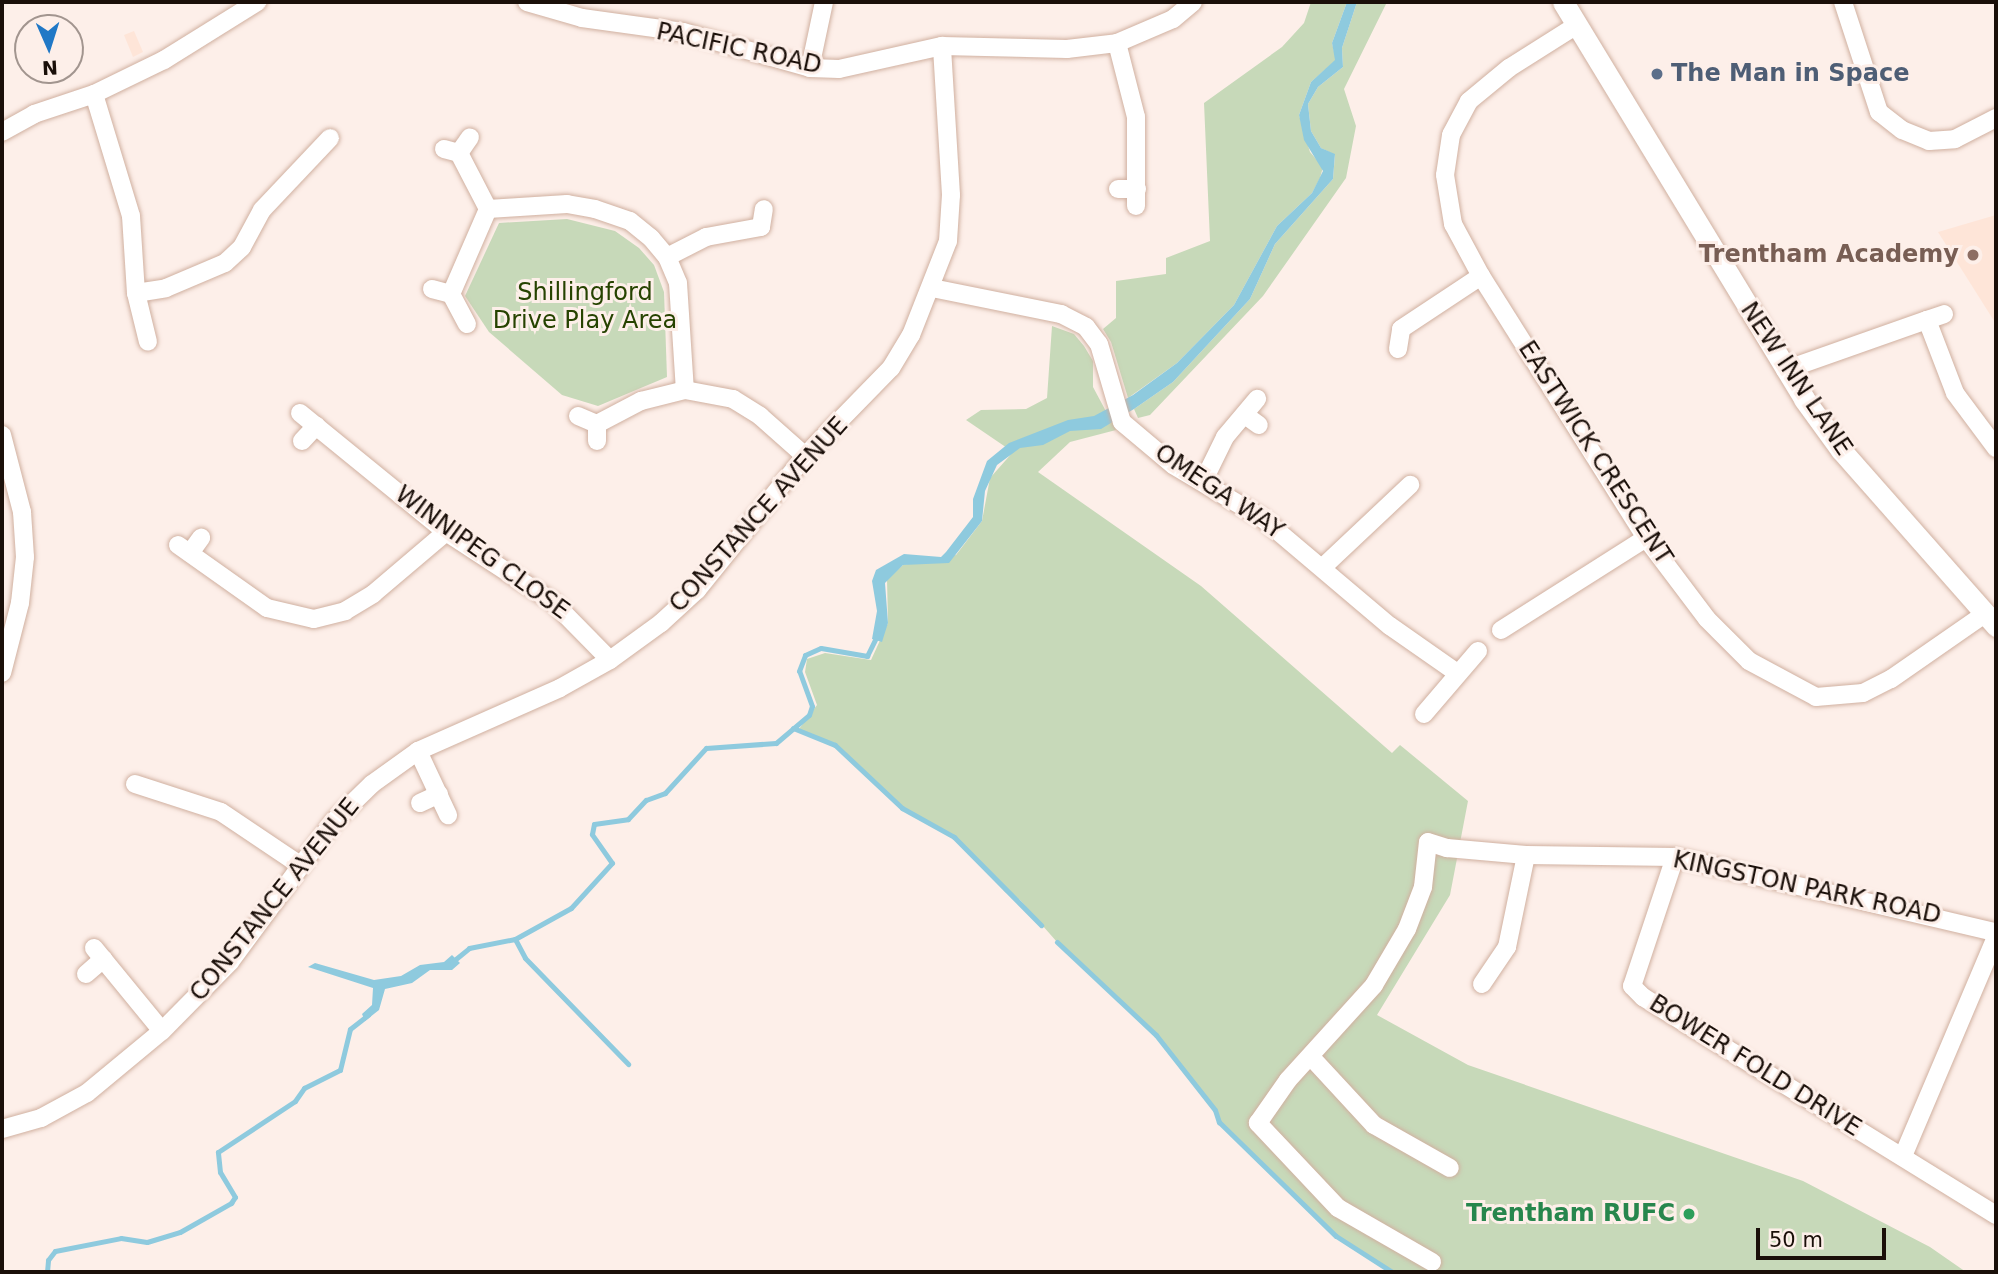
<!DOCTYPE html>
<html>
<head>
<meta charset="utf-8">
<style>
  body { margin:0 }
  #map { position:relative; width:1998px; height:1274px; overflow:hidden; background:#fdefe9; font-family:"DejaVu Sans",sans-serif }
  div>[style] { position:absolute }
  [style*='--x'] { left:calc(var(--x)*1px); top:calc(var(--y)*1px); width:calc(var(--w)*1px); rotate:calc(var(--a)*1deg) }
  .built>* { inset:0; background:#fee5d8 }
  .green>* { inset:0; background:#c7d9b9 }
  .water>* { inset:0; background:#8ecade }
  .stream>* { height:5px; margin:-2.5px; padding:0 2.5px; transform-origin:2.5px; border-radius:2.5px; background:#8ecade }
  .roads { filter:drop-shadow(0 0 2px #d0b0a0) drop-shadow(0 0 2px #d0b0a0) }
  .minor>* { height:18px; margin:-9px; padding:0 9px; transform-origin:9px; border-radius:9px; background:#fff }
  .tertiary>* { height:21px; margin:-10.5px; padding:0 10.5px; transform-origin:10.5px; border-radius:10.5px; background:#fff }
  .dots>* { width:19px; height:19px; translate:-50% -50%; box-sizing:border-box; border:4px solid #fdefe9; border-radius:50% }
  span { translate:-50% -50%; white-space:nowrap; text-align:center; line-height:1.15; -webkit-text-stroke:6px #fdefe9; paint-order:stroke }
  .street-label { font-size:24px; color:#1a0f09 }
  .service-label { font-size:24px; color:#4e5e75; font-weight:700 }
  .left { translate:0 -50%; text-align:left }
  .education-label { font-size:24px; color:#785e54; font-weight:700 }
  .right { translate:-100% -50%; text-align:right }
  .park-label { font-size:24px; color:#264300 }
  .leisure-label { font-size:24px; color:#27864d; font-weight:700 }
  .frame { position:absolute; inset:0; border:4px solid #1a0f09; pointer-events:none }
  .north { position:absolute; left:14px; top:14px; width:70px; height:70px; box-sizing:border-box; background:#fdefe9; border:2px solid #a2958f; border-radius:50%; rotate:177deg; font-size:19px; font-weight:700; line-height:28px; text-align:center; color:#1a0f09 }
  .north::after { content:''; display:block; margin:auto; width:24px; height:32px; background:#2078c6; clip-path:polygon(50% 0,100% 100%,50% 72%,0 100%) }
  .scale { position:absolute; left:1756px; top:1228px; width:130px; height:32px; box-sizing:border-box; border:4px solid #1a0f09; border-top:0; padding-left:9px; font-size:21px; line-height:24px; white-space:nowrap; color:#1a0f09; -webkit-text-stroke:5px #fdefe9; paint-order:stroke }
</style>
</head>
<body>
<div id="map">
  <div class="built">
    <div style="clip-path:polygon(134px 31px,143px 52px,133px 57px,124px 35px)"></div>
    <div style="clip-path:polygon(1996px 215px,1996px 324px,1938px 232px)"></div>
  </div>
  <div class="green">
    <div style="clip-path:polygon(1311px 2px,1347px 2px,1332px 43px,1336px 60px,1311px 82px,1299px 115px,1310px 152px,1323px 167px,1320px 178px,1312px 193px,1277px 226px,1234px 305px,1177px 363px,1128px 398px,1111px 342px,1103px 329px,1116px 318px,1116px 281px,1166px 274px,1166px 258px,1210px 241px,1204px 103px,1282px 47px,1304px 23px)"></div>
    <div style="clip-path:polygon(1357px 2px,1387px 2px,1344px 89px,1356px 126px,1346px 178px,1263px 296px,1150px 415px,1138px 418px,1134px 409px,1173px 382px,1250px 299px,1275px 244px,1333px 179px,1335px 155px,1321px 148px,1311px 131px,1308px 104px,1318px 87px,1343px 67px,1342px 48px)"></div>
    <div style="clip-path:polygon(567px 219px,615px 231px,639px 248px,654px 265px,664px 292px,667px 377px,598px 406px,562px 395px,489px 332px,465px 296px,499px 223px)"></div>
    <div style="clip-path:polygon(1052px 326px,1074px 334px,1084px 346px,1093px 361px,1093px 387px,1116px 430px,1070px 442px,1038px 472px,1201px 586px,1392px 753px,1400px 745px,1468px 801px,1450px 895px,1377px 1015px,1468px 1065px,1803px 1181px,1930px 1247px,1966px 1272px,1392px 1272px,1336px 1236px,1219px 1122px,1215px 1110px,1156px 1035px,1057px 942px,1020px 900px,1005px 892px,965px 846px,902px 808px,835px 745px,799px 729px,817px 705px,805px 672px,807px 659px,825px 653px,871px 660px,888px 623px,887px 579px,903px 565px,956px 555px,982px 521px,990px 478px,1013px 452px,966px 420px,981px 410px,1026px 409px,1047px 398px)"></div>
  </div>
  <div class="water">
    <div style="clip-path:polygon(1347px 2px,1357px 2px,1342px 48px,1343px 67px,1318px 87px,1308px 104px,1311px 131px,1321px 148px,1335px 154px,1333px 179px,1275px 244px,1250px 299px,1173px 382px,1134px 409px,1101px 429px,1070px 431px,1043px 445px,1020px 448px,997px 465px,985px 491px,982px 521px,949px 563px,903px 565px,885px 583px,888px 623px,882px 642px,872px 639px,877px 611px,872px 581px,876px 570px,904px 554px,941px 557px,946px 552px,973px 517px,973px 499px,987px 461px,1009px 443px,1068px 420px,1094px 416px,1133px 395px,1177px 363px,1234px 305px,1277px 226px,1312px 193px,1323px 171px,1304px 140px,1299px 115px,1311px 82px,1335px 60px,1332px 43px)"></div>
    <div style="clip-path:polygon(452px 955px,460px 963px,452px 970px,430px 970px,412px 983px,385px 989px,379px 1010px,365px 1021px,362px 1014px,372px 1005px,373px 988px,308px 967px,315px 963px,374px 980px,401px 976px,420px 965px,444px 962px)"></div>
  </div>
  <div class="stream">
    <div style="--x:793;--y:728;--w:45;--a:22"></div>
    <div style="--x:835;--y:745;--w:92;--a:43.2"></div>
    <div style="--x:902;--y:808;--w:60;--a:29.1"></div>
    <div style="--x:954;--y:837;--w:124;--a:45.3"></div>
    <div style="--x:515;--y:939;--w:21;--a:62"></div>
    <div style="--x:525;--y:958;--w:148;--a:45.8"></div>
    <div style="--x:1057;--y:942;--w:136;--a:43.2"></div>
    <div style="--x:1156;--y:1035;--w:95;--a:51.8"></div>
    <div style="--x:1215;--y:1110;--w:13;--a:72"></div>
    <div style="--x:1219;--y:1122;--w:163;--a:44.3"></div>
    <div style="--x:1336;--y:1236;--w:67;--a:32.7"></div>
    <div style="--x:452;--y:962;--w:22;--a:-39"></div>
    <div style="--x:469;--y:948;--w:47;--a:-11.1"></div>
    <div style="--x:515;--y:939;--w:64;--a:-29"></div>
    <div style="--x:571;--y:908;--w:61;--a:-47.7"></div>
    <div style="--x:612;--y:863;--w:35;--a:-125"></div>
    <div style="--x:592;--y:834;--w:10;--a:-79"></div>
    <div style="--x:594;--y:824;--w:34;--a:-8"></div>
    <div style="--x:628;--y:819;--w:26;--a:-47"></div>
    <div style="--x:646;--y:800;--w:20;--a:-20"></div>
    <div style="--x:665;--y:793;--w:61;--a:-47.7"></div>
    <div style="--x:706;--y:748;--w:70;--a:-4.1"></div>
    <div style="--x:776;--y:743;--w:43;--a:-40.3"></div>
    <div style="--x:809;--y:715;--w:9;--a:-72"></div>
    <div style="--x:812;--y:706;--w:37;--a:-110"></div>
    <div style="--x:799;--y:671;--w:17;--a:-69"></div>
    <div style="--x:805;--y:655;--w:17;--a:-24"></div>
    <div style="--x:821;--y:648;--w:47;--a:9.9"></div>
    <div style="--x:867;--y:656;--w:25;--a:-64"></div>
    <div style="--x:47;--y:1272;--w:12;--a:-85"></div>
    <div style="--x:48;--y:1260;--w:11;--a:-52"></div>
    <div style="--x:55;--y:1251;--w:67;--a:-11.1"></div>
    <div style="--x:121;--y:1238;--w:26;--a:9"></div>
    <div style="--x:147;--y:1242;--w:34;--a:-17"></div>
    <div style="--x:180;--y:1232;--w:59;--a:-29.6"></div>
    <div style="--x:231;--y:1203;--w:7;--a:-56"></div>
    <div style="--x:235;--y:1197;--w:29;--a:-121"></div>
    <div style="--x:220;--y:1172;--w:20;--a:-96"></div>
    <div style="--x:218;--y:1152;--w:92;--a:-33.5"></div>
    <div style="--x:295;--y:1101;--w:16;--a:-55"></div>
    <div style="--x:304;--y:1088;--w:40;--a:-26.6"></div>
    <div style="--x:340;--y:1070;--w:42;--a:-76.3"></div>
    <div style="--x:350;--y:1029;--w:23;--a:-38"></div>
  </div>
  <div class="roads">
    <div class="minor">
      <div style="--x:527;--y:2;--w:57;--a:16.2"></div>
      <div style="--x:582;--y:18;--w:102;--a:7.9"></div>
      <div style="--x:683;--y:32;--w:132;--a:15.8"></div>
      <div style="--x:810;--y:68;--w:29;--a:2"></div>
      <div style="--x:839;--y:69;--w:106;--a:-12.6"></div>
      <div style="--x:942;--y:46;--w:125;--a:1.4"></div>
      <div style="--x:1067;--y:49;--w:50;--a:-6.8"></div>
      <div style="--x:1117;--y:43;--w:61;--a:-23.2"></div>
      <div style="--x:1173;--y:19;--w:26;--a:-40"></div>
      <div style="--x:1843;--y:2;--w:116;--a:71.9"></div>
      <div style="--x:1879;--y:112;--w:29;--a:38"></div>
      <div style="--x:1902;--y:130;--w:29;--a:22"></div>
      <div style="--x:1929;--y:141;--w:26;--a:-4"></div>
      <div style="--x:1955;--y:139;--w:46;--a:-27.1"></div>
      <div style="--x:1577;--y:25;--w:80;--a:147.7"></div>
      <div style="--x:1509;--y:68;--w:52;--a:140.5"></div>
      <div style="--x:1469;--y:101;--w:38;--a:118"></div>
      <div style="--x:1451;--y:135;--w:40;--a:98.5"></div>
      <div style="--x:1445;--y:175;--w:50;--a:80.7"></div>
      <div style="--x:1453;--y:224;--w:59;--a:61.7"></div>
      <div style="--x:1481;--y:276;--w:310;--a:57.8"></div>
      <div style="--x:1646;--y:538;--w:101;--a:53"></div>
      <div style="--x:1707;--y:619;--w:59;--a:45"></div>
      <div style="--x:1749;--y:661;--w:76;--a:28.2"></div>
      <div style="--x:1816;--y:697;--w:47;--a:-4.9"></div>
      <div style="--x:1863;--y:693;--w:31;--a:-27"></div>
      <div style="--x:1891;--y:679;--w:116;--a:-34.8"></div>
      <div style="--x:1117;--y:43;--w:76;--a:75.6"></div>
      <div style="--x:1136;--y:117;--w:89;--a:90"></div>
      <div style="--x:810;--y:68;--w:67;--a:-78"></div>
      <div style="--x:94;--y:94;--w:127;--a:73.1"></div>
      <div style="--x:131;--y:216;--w:77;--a:86.3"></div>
      <div style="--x:136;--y:293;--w:50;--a:76.2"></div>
      <div style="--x:2;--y:132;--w:37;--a:-29"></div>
      <div style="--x:34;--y:114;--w:63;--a:-18.4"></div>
      <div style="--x:94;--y:94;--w:78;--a:-25.9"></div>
      <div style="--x:164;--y:60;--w:110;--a:-31.9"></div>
      <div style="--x:444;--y:149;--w:16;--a:15"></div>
      <div style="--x:459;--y:153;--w:63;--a:62.6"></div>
      <div style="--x:488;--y:209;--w:93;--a:113.5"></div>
      <div style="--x:451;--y:294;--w:34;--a:62"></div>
      <div style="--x:459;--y:153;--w:19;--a:-55"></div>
      <div style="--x:1118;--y:189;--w:19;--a:0"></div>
      <div style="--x:488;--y:209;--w:79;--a:-3.6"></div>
      <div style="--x:567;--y:204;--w:28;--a:10"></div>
      <div style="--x:595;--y:209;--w:37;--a:19"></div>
      <div style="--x:630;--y:221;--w:27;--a:39"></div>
      <div style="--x:651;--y:238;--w:25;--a:50"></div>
      <div style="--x:667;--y:257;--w:28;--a:67"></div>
      <div style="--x:678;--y:283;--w:107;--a:86.3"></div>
      <div style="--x:667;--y:257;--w:44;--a:-27.1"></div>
      <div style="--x:706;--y:237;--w:56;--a:-10.3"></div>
      <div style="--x:761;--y:227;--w:18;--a:-81"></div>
      <div style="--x:932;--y:288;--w:132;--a:11.4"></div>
      <div style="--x:1061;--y:314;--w:28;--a:27"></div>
      <div style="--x:1086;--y:327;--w:21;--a:53"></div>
      <div style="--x:1099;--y:344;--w:81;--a:73.6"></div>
      <div style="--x:1122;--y:422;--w:67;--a:40.1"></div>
      <div style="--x:1173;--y:465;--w:104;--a:30.8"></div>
      <div style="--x:1262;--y:518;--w:167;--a:40.2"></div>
      <div style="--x:1390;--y:626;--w:80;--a:34.9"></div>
      <div style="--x:432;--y:289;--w:20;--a:15"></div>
      <div style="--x:136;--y:293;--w:30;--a:-9"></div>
      <div style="--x:166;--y:288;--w:64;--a:-23"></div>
      <div style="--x:225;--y:263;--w:23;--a:-43"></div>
      <div style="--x:242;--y:247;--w:42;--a:-61.6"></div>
      <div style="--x:262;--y:210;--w:99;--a:-46.6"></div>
      <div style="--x:1927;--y:320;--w:18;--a:-19"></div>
      <div style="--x:1398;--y:349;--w:20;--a:-81"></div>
      <div style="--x:1401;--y:329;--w:96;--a:-33.5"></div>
      <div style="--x:1785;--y:370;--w:151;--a:-19.4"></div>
      <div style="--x:1927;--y:320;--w:78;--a:69"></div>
      <div style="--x:1955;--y:393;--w:69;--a:53.3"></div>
      <div style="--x:300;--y:413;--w:188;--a:39.2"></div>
      <div style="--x:446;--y:532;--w:128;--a:33.2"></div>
      <div style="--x:553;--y:602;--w:81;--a:45.5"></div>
      <div style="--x:1245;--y:415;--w:17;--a:36"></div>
      <div style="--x:578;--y:416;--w:21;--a:23"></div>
      <div style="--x:2;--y:435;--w:80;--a:75.4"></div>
      <div style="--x:22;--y:512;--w:45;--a:86.2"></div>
      <div style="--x:25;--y:557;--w:46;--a:96.2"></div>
      <div style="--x:20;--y:603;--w:72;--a:104.4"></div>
      <div style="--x:302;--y:441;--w:21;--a:-47"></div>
      <div style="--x:597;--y:441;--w:17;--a:-90"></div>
      <div style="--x:597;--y:424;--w:50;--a:-27.6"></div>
      <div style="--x:641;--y:401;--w:45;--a:-14"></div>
      <div style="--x:685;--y:390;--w:49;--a:10.6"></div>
      <div style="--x:733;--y:399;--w:32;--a:32"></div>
      <div style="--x:760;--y:416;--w:60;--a:41.6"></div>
      <div style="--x:1203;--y:482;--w:50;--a:-63.9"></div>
      <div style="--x:1225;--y:437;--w:50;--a:-49.9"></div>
      <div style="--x:178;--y:545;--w:109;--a:35.3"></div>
      <div style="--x:267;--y:608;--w:48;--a:13.2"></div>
      <div style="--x:314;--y:619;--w:32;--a:-14"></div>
      <div style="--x:345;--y:611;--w:33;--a:-31"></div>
      <div style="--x:373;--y:594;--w:96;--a:-40.3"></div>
      <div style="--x:190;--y:553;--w:19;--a:-54"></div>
      <div style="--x:1323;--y:567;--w:120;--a:-43.3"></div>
      <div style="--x:1501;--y:630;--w:172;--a:-32.4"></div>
      <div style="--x:1424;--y:714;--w:83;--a:-49.4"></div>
      <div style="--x:418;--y:751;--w:71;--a:64.9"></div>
      <div style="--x:135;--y:784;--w:90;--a:18"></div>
      <div style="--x:221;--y:812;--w:95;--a:33.9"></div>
      <div style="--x:420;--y:803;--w:21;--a:-25"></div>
      <div style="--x:1675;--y:857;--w:136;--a:108.4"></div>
      <div style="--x:1632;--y:986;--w:16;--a:45"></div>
      <div style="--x:1643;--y:997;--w:415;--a:31.7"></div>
      <div style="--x:94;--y:948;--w:107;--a:50.7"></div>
      <div style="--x:86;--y:974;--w:23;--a:-41"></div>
      <div style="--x:1482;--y:984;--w:45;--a:-56"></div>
      <div style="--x:1507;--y:947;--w:94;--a:-78.3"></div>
      <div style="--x:1312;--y:1058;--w:91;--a:47.2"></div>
      <div style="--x:1374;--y:1125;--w:87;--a:29.5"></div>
      <div style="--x:2;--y:1129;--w:41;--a:-15.8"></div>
      <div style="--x:41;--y:1118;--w:52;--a:-28.5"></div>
      <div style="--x:87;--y:1093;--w:97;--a:-39.6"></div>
      <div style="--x:162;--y:1031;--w:97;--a:-45.4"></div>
      <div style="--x:230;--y:962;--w:175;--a:-53.6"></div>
      <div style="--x:334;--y:821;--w:53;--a:-44.2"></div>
      <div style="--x:372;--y:784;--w:57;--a:-35.7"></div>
      <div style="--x:418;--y:751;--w:155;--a:-23.9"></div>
      <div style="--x:560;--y:688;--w:57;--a:-29.2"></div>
      <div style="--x:610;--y:660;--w:63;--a:-36"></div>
      <div style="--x:661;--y:623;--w:49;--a:-42.5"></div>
      <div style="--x:697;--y:590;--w:172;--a:-51.1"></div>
      <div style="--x:805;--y:456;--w:123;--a:-45.7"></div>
      <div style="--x:891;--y:368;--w:39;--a:-59"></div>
      <div style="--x:911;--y:335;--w:101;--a:-68.5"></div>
      <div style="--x:948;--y:241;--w:46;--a:-86.3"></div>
      <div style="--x:951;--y:195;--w:149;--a:-93.5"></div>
      <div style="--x:1903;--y:1156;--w:238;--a:-67"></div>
      <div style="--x:1432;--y:1262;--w:108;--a:-150.1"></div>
      <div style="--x:1338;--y:1208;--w:117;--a:-133.3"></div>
      <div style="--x:1258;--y:1123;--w:52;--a:-55.1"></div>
      <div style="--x:1288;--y:1080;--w:128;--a:-47.8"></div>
      <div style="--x:1374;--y:985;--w:65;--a:-59.5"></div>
      <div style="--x:1407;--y:929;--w:45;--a:-69.1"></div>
      <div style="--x:1423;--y:887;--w:45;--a:-83.7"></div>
      <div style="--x:1428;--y:842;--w:20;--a:18"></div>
      <div style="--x:1447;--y:848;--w:79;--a:5.1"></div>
      <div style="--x:1526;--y:855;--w:149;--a:0.8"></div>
      <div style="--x:1675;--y:857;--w:330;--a:13.2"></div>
    </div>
    <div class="tertiary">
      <div style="--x:1563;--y:2;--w:464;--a:58.7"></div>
      <div style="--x:1804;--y:399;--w:63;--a:54"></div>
      <div style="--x:1841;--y:450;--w:235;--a:48.6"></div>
    </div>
  </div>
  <div class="dots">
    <div style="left:1657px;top:74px;background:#5c6f8a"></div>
    <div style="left:1973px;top:255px;background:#8d6e63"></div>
    <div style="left:1689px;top:1214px;background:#2e9e5b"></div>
  </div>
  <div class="street-label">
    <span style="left:739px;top:49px;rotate:12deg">PACIFIC ROAD</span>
    <span style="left:1796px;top:379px;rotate:56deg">NEW INN LANE</span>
    <span style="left:1595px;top:453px;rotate:57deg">EASTWICK CRESCENT</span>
    <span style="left:1219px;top:492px;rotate:34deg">OMEGA WAY</span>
    <span style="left:759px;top:515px;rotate:-48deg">CONSTANCE AVENUE</span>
    <span style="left:482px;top:553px;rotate:36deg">WINNIPEG CLOSE</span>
    <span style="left:1807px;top:888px;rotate:12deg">KINGSTON PARK ROAD</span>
    <span style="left:275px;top:900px;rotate:-51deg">CONSTANCE AVENUE</span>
    <span style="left:1755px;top:1066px;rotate:32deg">BOWER FOLD DRIVE</span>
  </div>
  <div class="service-label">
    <span class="left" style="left:1671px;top:74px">The Man in Space</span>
  </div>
  <div class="education-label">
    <span class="right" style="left:1959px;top:255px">Trentham Academy</span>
  </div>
  <div class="park-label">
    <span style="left:585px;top:307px">Shillingford<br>Drive Play Area</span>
  </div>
  <div class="leisure-label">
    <span class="right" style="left:1675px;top:1214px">Trentham RUFC</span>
  </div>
  <div class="frame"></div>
  <div class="north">N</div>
  <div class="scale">50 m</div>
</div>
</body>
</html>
